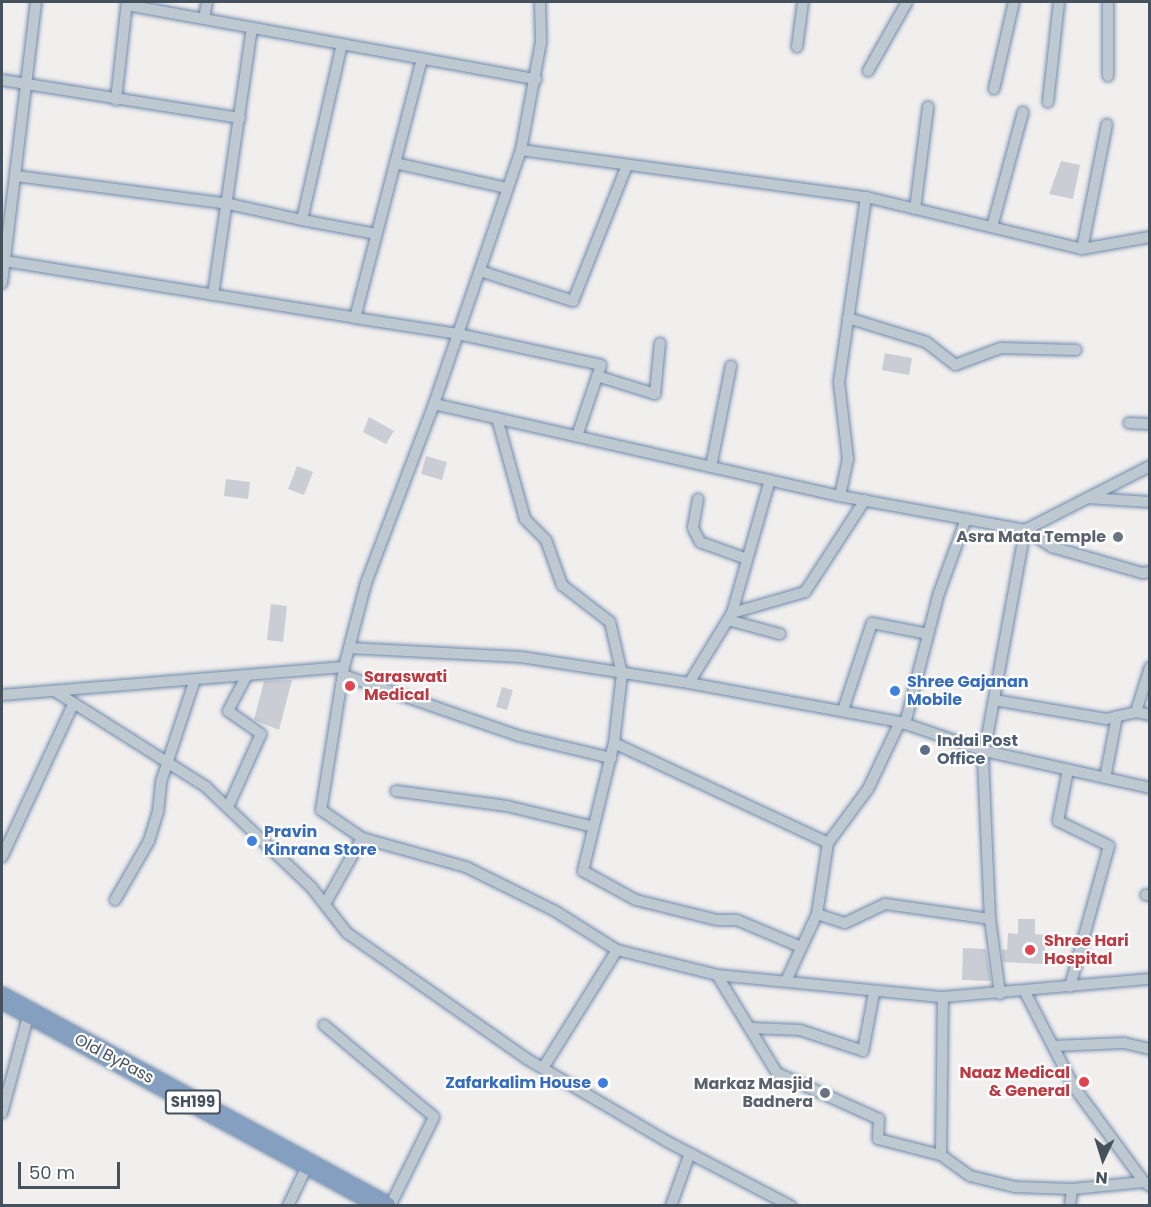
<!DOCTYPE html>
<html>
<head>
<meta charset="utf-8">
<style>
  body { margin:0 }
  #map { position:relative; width:1151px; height:1207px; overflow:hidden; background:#f1eeee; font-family:Poppins,sans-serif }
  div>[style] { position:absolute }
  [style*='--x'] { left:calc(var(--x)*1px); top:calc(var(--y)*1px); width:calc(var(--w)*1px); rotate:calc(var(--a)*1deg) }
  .building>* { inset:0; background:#cacdd3 }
  .roads { filter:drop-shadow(0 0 2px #6f8aab) drop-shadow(0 0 2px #6f8aab) }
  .street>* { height:10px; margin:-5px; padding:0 5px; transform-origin:5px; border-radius:5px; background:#bec8d1 }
  .highway>* { height:20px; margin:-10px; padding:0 10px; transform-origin:10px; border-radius:10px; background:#849fbf }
  .dots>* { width:16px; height:16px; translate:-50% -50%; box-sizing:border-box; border:3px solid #fff; border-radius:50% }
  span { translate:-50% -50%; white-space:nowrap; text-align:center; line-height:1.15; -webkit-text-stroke:4.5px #fff; paint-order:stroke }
  .shield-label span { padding:2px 4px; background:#fff; border:2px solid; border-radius:4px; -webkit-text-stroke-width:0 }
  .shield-label { font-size:15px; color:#45515c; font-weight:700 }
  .worship-label { font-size:16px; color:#5b616d; font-weight:700 }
  .right { translate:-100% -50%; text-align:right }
  .health-label { font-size:16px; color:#be3a42; font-weight:700 }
  .left { translate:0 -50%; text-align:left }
  .shop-label { font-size:16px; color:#366cbe; font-weight:700 }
  .service-label { font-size:16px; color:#4e5e75; font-weight:700 }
  .street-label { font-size:16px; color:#45515c }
  .frame { position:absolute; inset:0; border:3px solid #45515c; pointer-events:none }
  .north { position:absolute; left:1073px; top:1129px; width:60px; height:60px; -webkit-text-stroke:4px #fff; paint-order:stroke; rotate:184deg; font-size:16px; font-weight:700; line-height:24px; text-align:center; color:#45515c }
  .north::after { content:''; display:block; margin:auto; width:21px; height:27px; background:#45515c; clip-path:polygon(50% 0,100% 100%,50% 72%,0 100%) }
  .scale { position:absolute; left:18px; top:1162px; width:102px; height:27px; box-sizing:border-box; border:3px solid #45515c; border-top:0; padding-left:8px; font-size:18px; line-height:21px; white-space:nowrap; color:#45515c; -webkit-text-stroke:4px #fff; paint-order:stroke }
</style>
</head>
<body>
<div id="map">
  <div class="building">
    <div style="clip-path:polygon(1061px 161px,1080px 165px,1073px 199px,1049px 194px)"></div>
    <div style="clip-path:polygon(885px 353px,912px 358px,909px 375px,882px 370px)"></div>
    <div style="clip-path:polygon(369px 417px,394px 431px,386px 444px,363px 432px)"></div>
    <div style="clip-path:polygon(426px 456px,447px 462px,442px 480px,421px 474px)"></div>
    <div style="clip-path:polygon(297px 466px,313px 472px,304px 495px,288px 489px)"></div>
    <div style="clip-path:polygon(226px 479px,250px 482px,248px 499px,224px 496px)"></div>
    <div style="clip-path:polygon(271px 604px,287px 606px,283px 642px,267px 640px)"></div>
    <div style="clip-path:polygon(292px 680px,279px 730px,254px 720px,264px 681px)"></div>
    <div style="clip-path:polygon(502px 687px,513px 690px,507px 710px,496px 707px)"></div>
    <div style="clip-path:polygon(1018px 919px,1035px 919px,1035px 934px,1046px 935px,1044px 964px,1003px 962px,1002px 949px,1007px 950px,1008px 933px,1018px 934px)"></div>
    <div style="clip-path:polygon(963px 948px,986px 949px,991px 981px,962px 980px)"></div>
  </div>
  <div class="roads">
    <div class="street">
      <div style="--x:1108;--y:2;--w:74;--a:90"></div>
      <div style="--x:127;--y:5;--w:416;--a:10.3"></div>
      <div style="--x:204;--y:19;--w:17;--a:-80"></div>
      <div style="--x:797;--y:47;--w:45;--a:-82.4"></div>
      <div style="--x:868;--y:71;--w:79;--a:-60.5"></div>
      <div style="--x:2;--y:80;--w:241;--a:9.1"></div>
      <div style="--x:994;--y:89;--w:89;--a:-77.1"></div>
      <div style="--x:116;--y:100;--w:99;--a:-83.6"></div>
      <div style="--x:1048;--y:102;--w:101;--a:-83.7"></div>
      <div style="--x:521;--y:150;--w:348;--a:7.8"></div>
      <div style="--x:866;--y:197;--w:222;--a:13.5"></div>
      <div style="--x:1082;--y:249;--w:69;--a:-10"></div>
      <div style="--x:395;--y:163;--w:115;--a:12.6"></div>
      <div style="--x:16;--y:176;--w:215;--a:7.5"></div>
      <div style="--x:229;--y:204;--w:75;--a:12.4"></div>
      <div style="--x:302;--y:220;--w:180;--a:-77.2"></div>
      <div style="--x:915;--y:209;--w:103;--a:-82.7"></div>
      <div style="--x:302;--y:220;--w:75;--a:10.7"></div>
      <div style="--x:992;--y:227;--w:119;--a:-74.9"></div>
      <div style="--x:1082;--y:249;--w:127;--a:-78.7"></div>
      <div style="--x:5;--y:261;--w:355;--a:9.2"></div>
      <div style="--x:355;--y:318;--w:268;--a:-75.5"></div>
      <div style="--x:480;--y:271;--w:98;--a:17.9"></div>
      <div style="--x:573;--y:301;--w:146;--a:-68.3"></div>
      <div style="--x:2;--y:283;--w:283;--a:-83.1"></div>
      <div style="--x:213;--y:295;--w:269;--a:-81.7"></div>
      <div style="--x:355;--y:318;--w:104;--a:8.8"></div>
      <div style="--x:458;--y:334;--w:146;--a:12.2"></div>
      <div style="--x:601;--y:365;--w:75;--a:108.7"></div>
      <div style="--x:848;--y:318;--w:82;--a:17.1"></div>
      <div style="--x:926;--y:342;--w:37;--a:38"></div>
      <div style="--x:955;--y:365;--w:49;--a:-20.3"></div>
      <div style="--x:1001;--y:348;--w:75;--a:1.5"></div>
      <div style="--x:597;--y:376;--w:61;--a:17.2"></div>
      <div style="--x:655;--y:394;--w:51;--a:-84.4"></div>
      <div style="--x:434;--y:404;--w:416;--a:12.8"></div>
      <div style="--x:840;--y:496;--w:188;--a:10.4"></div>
      <div style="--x:1025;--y:530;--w:140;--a:-27.1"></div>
      <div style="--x:497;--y:418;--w:105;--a:74.5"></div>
      <div style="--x:525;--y:519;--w:30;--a:45"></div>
      <div style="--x:546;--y:540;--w:48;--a:70.4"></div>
      <div style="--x:562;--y:585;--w:61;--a:37.6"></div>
      <div style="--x:610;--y:622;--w:53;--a:77"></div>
      <div style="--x:622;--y:674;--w:69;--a:96.6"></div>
      <div style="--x:614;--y:743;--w:132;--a:103.6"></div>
      <div style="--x:583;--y:871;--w:60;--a:28.7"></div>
      <div style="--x:636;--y:900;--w:83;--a:13.9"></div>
      <div style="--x:717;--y:920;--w:20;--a:0"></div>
      <div style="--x:737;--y:920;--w:69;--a:22.9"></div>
      <div style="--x:1129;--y:423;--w:21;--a:3"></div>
      <div style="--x:711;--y:467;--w:103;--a:-78.8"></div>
      <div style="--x:840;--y:496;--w:38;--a:-78"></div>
      <div style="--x:848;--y:459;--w:78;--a:-96.7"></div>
      <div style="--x:839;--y:382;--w:187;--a:-81.7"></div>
      <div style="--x:1087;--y:498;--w:63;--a:3.6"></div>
      <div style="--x:698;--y:499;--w:29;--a:100"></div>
      <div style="--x:693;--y:528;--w:16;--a:63"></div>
      <div style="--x:700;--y:542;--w:50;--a:19.9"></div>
      <div style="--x:732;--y:613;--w:138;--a:-74.1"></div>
      <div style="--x:728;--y:620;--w:54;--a:15.1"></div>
      <div style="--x:349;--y:648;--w:172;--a:3"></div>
      <div style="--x:521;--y:657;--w:170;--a:8.8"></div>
      <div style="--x:689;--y:683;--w:215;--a:10.5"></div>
      <div style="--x:900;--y:722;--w:90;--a:18.8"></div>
      <div style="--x:985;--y:751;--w:169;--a:12.6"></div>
      <div style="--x:344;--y:667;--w:87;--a:-75.3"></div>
      <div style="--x:366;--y:583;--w:191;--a:-69.2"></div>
      <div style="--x:434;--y:404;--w:268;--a:-71.1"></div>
      <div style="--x:521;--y:150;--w:110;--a:-79.5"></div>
      <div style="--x:541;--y:42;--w:40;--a:-91.4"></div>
      <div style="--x:343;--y:675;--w:186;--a:19.1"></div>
      <div style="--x:519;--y:736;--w:95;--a:13.4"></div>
      <div style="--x:689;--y:683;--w:82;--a:-58.4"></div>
      <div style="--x:732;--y:613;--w:76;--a:-16"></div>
      <div style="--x:805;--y:592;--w:110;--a:-56.9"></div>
      <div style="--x:56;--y:692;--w:178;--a:32.3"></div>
      <div style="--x:206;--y:787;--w:146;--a:43.6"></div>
      <div style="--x:312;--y:888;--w:57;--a:52.1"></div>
      <div style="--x:347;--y:933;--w:220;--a:35"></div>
      <div style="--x:527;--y:1059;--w:161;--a:30.5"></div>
      <div style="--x:666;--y:1141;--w:141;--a:27.5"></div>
      <div style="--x:2;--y:695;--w:343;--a:-4.7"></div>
      <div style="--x:344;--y:667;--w:145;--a:99.1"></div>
      <div style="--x:321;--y:810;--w:50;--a:34.3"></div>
      <div style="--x:362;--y:838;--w:108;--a:15.6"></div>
      <div style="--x:466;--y:867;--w:99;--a:26.3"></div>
      <div style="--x:555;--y:911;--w:73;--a:32.2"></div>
      <div style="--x:617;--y:950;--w:103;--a:14"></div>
      <div style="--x:717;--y:975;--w:227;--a:5.6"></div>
      <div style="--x:943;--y:997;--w:208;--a:-5"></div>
      <div style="--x:994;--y:700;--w:114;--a:9.6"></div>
      <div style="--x:1106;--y:719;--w:31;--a:-13"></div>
      <div style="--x:1136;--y:712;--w:14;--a:12"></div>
      <div style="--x:843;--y:710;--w:92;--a:-71.6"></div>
      <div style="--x:872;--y:623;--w:57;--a:11.1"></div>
      <div style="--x:1136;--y:712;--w:47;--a:-72.7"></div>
      <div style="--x:905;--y:724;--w:135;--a:-75.5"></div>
      <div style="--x:939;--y:593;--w:79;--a:-70"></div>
      <div style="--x:614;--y:743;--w:236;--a:25"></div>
      <div style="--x:828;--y:843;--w:72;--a:98.8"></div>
      <div style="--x:1068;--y:770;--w:52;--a:101.1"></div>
      <div style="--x:1058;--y:821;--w:57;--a:26.1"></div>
      <div style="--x:1109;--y:846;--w:146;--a:105.5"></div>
      <div style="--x:1105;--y:778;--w:63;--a:-79"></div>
      <div style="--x:396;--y:791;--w:112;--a:7.7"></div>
      <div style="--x:507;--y:806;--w:89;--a:13.6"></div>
      <div style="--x:228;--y:807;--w:80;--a:-65.7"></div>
      <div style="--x:261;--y:734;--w:40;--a:-145.1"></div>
      <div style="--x:228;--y:711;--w:41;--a:-62.2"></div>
      <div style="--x:828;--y:843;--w:67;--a:-53.5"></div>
      <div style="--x:868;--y:789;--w:74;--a:-64.5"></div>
      <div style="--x:2;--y:857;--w:168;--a:-65"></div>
      <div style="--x:1146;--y:895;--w:4;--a:0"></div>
      <div style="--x:115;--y:900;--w:68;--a:-60"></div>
      <div style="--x:149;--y:841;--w:30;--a:-73"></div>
      <div style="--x:158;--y:812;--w:30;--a:-84"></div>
      <div style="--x:161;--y:782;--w:108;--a:-71.7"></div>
      <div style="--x:325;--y:904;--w:76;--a:-60.7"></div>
      <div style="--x:717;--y:975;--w:115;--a:58.5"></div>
      <div style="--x:777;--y:1073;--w:112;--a:24.3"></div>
      <div style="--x:879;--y:1119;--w:20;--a:93"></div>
      <div style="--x:878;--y:1139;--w:65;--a:14.3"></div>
      <div style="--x:941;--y:1155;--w:36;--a:36"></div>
      <div style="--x:970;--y:1176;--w:46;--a:13.7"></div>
      <div style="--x:1015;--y:1187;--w:57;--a:2"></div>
      <div style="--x:1072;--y:1189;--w:72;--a:-5.6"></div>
      <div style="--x:1144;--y:1182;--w:7;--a:34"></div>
      <div style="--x:786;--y:981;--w:74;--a:-65.2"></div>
      <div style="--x:817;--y:914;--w:29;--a:18"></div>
      <div style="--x:845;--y:923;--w:44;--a:-25.4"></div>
      <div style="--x:885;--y:904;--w:106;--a:8.1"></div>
      <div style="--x:1025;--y:992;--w:107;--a:62.7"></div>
      <div style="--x:1074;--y:1087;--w:118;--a:53.6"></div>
      <div style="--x:1000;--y:994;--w:76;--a:-97.6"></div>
      <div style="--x:990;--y:919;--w:160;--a:-92.5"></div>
      <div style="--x:983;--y:759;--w:233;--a:-79.6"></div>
      <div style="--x:1025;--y:530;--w:32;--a:32"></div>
      <div style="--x:1052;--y:547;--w:94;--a:16.1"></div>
      <div style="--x:1142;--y:573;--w:8;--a:-7"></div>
      <div style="--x:324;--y:1025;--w:143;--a:39.9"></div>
      <div style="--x:434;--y:1117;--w:99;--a:116.3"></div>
      <div style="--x:751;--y:1028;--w:49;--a:2.3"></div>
      <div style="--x:800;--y:1030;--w:66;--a:18.4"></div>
      <div style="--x:863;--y:1051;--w:59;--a:-79.3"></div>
      <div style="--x:1053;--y:1046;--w:71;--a:-2.4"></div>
      <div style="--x:1124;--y:1043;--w:27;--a:13"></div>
      <div style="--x:543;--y:1068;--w:139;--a:-57.9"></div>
      <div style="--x:2;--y:1113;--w:104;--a:-74.9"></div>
      <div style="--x:941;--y:1155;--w:158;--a:-89.3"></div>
      <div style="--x:288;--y:1206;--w:47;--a:-64.5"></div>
      <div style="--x:671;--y:1206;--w:56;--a:-70.3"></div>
      <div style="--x:1070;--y:1206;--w:17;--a:-83"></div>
    </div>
    <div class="highway">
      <div style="--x:2;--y:998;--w:436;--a:28.5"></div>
    </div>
  </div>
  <div class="dots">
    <div style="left:1118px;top:537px;background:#6b7280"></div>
    <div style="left:350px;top:686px;background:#e0444e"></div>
    <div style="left:895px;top:691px;background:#3f7fe0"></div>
    <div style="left:925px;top:750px;background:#5c6f8a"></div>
    <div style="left:252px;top:841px;background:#3f7fe0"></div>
    <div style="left:1030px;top:950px;background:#e0444e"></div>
    <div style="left:1084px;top:1082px;background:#e0444e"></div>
    <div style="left:603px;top:1083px;background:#3f7fe0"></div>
    <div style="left:825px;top:1093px;background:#6b7280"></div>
  </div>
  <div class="shield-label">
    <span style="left:193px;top:1102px">SH199</span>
  </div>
  <div class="worship-label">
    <span class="right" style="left:1106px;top:537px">Asra Mata Temple</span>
    <span class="right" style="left:813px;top:1093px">Markaz Masjid<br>Badnera</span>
  </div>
  <div class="health-label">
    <span class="left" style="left:364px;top:686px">Saraswati<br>Medical</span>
    <span class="left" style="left:1044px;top:950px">Shree Hari<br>Hospital</span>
    <span class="right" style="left:1070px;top:1082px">Naaz Medical<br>&amp; General</span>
  </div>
  <div class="shop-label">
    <span class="left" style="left:907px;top:691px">Shree Gajanan<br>Mobile</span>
    <span class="left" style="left:264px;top:841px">Pravin<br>Kinrana Store</span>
    <span class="right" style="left:591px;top:1083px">Zafarkalim House</span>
  </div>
  <div class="service-label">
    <span class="left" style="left:937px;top:750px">Indai Post<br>Office</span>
  </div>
  <div class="street-label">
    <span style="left:114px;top:1059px;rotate:28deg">Old ByPass</span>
  </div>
  <div class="frame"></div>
  <div class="north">N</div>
  <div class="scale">50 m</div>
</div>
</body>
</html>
